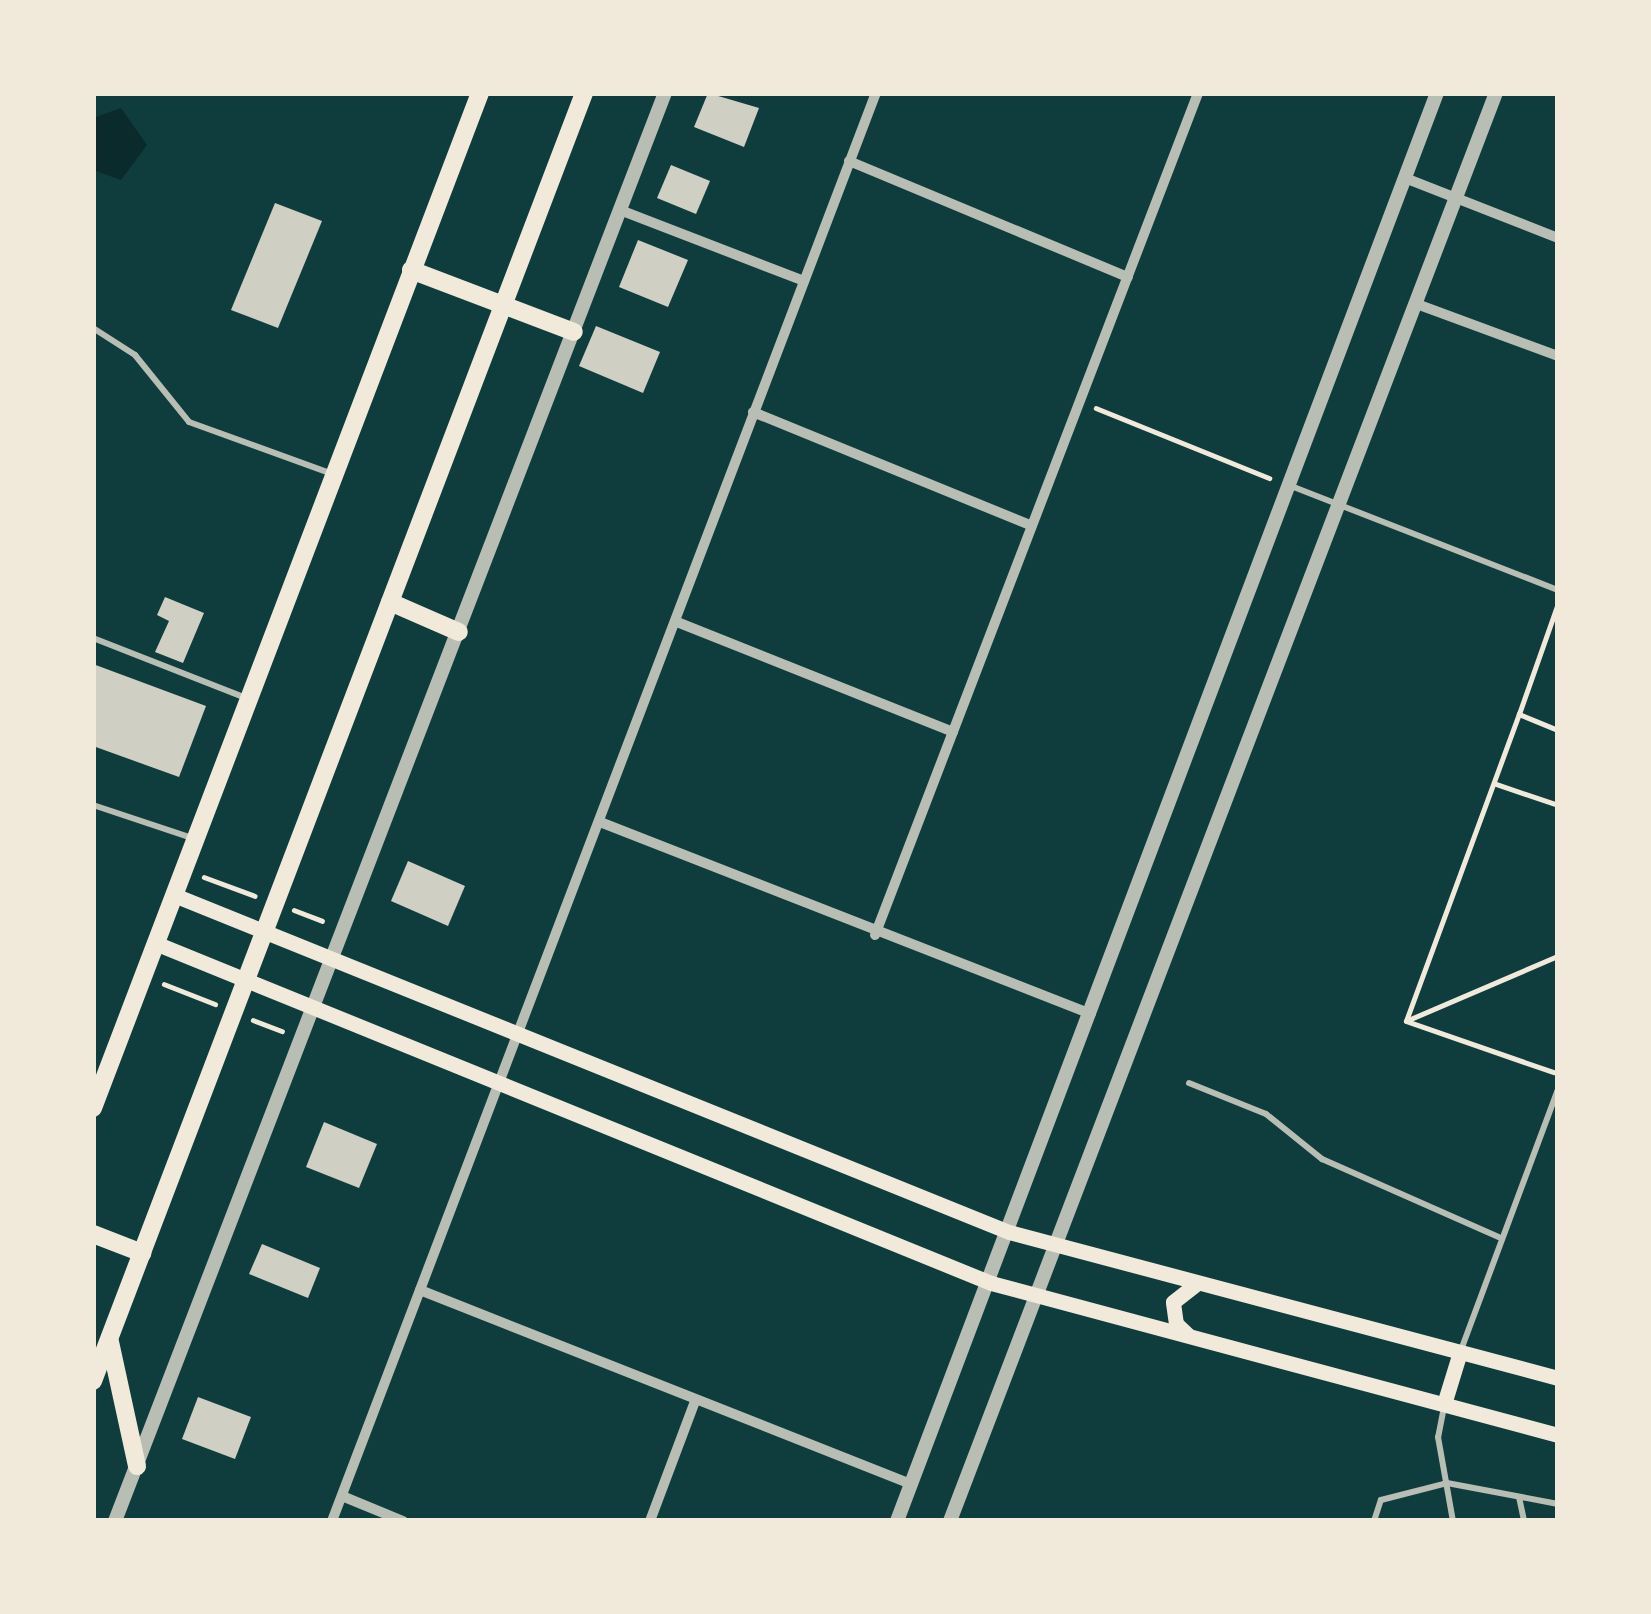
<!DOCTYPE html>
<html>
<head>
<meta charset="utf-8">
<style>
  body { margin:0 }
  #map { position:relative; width:1651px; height:1614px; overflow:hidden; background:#0f3d3e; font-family:"Titillium Web",sans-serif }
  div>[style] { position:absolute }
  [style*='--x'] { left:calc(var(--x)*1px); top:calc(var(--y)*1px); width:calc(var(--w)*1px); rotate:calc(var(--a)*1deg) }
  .water>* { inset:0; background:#0a2a2b }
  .building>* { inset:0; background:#cfcfc3 }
  .path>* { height:4.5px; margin:-2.25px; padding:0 2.25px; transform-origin:2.25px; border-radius:2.25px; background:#f1e9da }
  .service>* { height:6px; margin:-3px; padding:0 3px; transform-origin:3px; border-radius:3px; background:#b8beb3 }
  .minor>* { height:10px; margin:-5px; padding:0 5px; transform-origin:5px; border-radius:5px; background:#b8beb3 }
  .tertiary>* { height:14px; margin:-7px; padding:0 7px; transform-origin:7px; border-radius:7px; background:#b8beb3 }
  .secondary>* { height:15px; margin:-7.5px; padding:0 7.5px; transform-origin:7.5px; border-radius:7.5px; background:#f1e9da }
  .primary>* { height:18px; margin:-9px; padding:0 9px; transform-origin:9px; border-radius:9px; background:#f1e9da }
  span { translate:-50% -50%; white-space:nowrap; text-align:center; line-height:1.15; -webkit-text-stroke:10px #f1e9da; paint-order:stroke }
  .frame { position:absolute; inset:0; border:96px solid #f1e9da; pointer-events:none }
</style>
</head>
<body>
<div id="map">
  <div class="water">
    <div style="clip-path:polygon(121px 108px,147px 145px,121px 180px,93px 170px,93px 118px)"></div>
  </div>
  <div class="building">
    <div style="clip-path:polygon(708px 93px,759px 108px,744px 147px,694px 127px)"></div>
    <div style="clip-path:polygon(671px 165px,710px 181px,696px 214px,657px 198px)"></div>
    <div style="clip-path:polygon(275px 203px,322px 221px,278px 328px,231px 310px)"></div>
    <div style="clip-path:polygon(638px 240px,688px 260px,668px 307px,619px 287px)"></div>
    <div style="clip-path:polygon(596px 326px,660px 352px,643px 393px,579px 366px)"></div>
    <div style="clip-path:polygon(165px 597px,204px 613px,183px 663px,155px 652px,169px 621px,157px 615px)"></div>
    <div style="clip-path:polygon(93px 664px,206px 706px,179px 777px,93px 746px)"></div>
    <div style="clip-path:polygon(408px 861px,465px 886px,448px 926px,391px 901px)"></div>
    <div style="clip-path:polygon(324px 1122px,377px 1144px,359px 1188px,306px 1167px)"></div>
    <div style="clip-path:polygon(262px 1244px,320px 1268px,308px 1298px,249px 1274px)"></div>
    <div style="clip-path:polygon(198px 1397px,251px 1417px,235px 1459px,182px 1439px)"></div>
  </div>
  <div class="path">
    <div style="--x:1096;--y:408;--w:187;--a:22"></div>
    <div style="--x:1519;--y:714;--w:114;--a:-70.6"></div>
    <div style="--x:1496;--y:784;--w:65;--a:18.7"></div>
    <div style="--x:204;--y:877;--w:54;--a:20.4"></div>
    <div style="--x:294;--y:910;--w:30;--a:21"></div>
    <div style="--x:164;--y:984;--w:55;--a:21.4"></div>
    <div style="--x:253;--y:1020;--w:31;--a:21"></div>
    <div style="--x:1406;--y:1021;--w:327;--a:-69.8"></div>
    <div style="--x:1519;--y:714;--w:42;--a:22.3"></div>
    <div style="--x:1406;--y:1021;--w:165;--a:-23.2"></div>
    <div style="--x:1406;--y:1021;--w:156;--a:19.1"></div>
  </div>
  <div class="service">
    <div style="--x:93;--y:328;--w:50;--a:32.7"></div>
    <div style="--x:135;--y:355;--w:86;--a:51.1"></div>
    <div style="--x:189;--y:422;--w:150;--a:19.9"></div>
    <div style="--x:1291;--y:486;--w:287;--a:21.3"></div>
    <div style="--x:93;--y:638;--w:164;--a:21.4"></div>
    <div style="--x:93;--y:805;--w:104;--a:18.4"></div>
    <div style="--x:1189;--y:1083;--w:83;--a:21.9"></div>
    <div style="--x:1266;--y:1114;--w:72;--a:38.8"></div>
    <div style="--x:1322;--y:1159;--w:193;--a:23.8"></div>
    <div style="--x:1461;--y:1350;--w:278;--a:-69.6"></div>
    <div style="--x:1444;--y:1407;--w:31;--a:101"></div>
    <div style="--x:1438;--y:1437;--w:85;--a:79.9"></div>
    <div style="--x:1519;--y:1497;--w:25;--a:78"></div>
    <div style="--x:1374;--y:1521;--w:22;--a:-72"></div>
    <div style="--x:1381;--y:1500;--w:68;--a:-14.4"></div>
    <div style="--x:1447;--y:1483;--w:113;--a:10.7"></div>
  </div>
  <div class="minor">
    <div style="--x:849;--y:161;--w:302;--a:22.6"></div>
    <div style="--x:1405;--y:178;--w:164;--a:21.4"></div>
    <div style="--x:620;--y:210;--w:197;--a:21.1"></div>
    <div style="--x:1414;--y:303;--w:153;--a:20.2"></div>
    <div style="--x:753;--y:412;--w:301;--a:22.2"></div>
    <div style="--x:677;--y:622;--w:297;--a:21.7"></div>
    <div style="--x:600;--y:822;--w:527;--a:21.36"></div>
    <div style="--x:875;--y:935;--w:902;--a:-69.01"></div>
    <div style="--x:420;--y:1290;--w:528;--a:21.56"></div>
    <div style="--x:342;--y:1496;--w:66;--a:22.3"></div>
    <div style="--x:332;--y:1521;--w:1528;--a:-69.15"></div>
    <div style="--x:650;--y:1521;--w:125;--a:-69.4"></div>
  </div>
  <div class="tertiary">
    <div style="--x:115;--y:1521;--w:1530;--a:-68.94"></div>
    <div style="--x:897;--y:1521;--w:1527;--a:-69.29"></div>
    <div style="--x:950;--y:1521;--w:1529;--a:-69.08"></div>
  </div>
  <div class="secondary">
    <div style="--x:174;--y:895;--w:900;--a:21.98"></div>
    <div style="--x:1009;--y:1232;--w:568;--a:14.89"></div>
    <div style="--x:155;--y:943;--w:902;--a:22.13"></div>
    <div style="--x:991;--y:1283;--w:587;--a:15.01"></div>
    <div style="--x:1188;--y:1335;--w:16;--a:-137"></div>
    <div style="--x:1176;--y:1324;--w:22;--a:-98"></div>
    <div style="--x:1173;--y:1302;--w:28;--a:-38"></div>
    <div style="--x:1444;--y:1404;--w:54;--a:-72.9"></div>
  </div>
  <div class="primary">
    <div style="--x:411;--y:270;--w:174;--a:20.8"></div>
    <div style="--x:390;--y:602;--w:75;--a:23.5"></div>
    <div style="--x:93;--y:1108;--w:1086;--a:-69.13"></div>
    <div style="--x:93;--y:1234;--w:53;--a:21.2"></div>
    <div style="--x:110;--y:1342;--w:127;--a:77.7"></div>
    <div style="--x:93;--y:1381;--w:1378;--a:-69.13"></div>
  </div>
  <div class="frame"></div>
</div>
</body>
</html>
